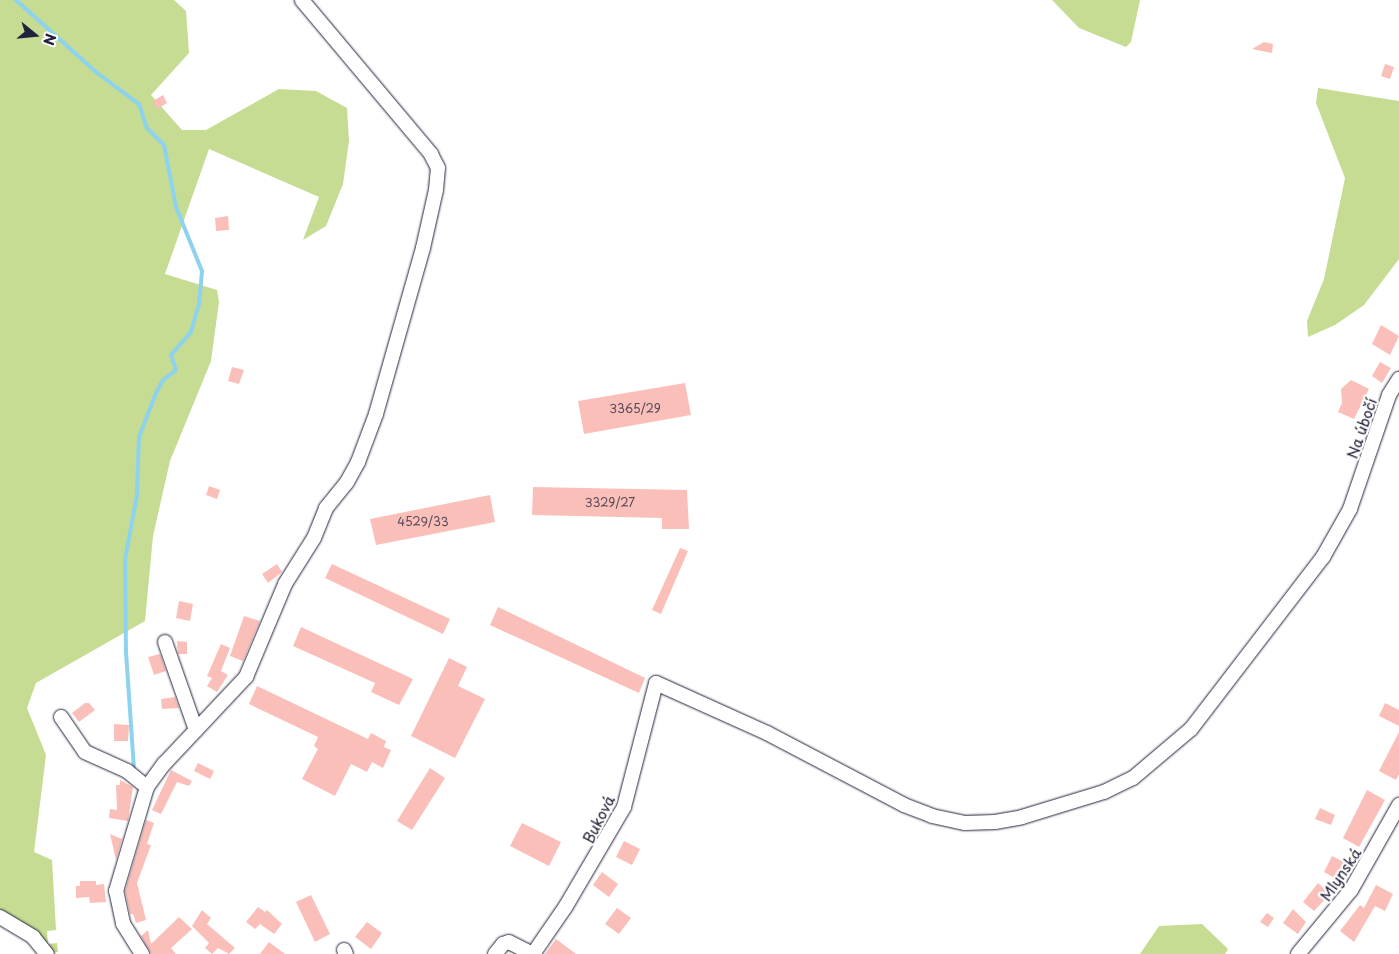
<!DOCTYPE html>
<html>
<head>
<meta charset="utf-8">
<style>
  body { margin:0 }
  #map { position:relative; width:1399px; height:954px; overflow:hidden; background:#fff; font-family:"Playpen Sans",sans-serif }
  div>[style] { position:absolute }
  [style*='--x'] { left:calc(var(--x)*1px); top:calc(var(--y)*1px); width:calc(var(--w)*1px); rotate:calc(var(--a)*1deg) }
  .green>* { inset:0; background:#c5dc92 }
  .stream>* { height:4px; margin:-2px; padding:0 2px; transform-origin:2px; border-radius:2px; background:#8dd2ee }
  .building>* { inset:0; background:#fbbfb9 }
  .roads { filter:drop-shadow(0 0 1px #22223b) drop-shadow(0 0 1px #22223b) }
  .minor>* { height:14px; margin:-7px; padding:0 7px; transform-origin:7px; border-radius:7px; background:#fff }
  span { translate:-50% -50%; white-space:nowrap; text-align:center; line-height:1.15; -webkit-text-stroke:4.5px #fff; paint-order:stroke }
  .number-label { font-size:12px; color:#58495a }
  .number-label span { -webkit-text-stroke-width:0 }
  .street-label { font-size:15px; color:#22223b }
  .north { position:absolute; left:10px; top:10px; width:50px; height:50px; -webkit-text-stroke:4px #fff; paint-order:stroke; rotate:107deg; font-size:14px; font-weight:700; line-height:20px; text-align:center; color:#22223b }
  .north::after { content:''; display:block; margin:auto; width:18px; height:22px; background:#22223b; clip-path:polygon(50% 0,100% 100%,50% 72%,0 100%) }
</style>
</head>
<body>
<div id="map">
  <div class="green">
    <div style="clip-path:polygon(0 0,174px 0,186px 11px,189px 53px,151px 95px,182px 130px,206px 130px,279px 89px,316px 91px,347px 108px,349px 141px,343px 184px,326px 226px,303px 240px,319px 197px,209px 149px,165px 274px,217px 290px,219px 302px,211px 361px,170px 461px,153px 536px,145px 621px,36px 683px,27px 708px,46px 755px,34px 852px,52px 860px,56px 930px,47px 931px,48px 944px,57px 943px,58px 952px,51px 953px,0 914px)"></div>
    <div style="clip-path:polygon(1052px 0,1140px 0,1131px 42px,1126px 47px,1079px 28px)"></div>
    <div style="clip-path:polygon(1318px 88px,1399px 101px,1399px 259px,1364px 305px,1335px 325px,1308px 337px,1307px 321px,1324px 279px,1345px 178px,1316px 103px)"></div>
    <div style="clip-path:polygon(1202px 924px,1228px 949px,1225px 954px,1140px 954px,1159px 926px)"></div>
  </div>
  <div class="stream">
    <div style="--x:16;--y:0;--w:108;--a:42"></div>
    <div style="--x:96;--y:72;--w:54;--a:36.7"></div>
    <div style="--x:139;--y:104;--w:25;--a:72"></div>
    <div style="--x:147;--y:128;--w:24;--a:45"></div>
    <div style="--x:164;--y:145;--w:63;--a:79"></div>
    <div style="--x:176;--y:207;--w:69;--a:67.9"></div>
    <div style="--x:202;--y:271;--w:33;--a:95"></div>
    <div style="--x:199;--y:304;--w:29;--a:106"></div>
    <div style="--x:191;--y:332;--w:30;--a:131"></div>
    <div style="--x:171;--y:355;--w:16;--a:72"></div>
    <div style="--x:176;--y:370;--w:16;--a:142"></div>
    <div style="--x:163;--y:380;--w:15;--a:118"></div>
    <div style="--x:156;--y:393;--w:47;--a:111.1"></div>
    <div style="--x:139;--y:437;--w:58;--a:92"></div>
    <div style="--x:137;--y:495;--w:66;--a:100.5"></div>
    <div style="--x:125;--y:560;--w:92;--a:89.4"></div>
    <div style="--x:126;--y:652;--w:117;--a:86.1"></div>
  </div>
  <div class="building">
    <div style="clip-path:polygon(1264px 42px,1273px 44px,1272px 53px,1252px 49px)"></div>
    <div style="clip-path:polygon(1385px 64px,1394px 67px,1390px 79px,1381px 76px)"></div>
    <div style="clip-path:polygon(163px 95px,167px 103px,157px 109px,153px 101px)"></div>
    <div style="clip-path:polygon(228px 216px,229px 230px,216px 231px,215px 218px)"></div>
    <div style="clip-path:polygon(1381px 325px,1399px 336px,1390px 355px,1372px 344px)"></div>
    <div style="clip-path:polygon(1380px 362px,1391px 368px,1382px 383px,1372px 376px)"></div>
    <div style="clip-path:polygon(232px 367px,244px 370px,239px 384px,228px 381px)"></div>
    <div style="clip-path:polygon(1351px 380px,1369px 389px,1354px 419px,1338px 412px,1342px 403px,1341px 389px)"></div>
    <div style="clip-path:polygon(685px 383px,691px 415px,584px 434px,578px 401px)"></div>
    <div style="clip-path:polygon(209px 486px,220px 490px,217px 499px,206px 495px)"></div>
    <div style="clip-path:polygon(533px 487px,687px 490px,689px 529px,662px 529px,662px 518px,532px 515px)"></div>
    <div style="clip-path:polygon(490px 495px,495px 522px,376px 545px,370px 519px)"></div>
    <div style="clip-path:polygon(680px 548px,688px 551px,661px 614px,652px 610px)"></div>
    <div style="clip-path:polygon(277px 564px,282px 572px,268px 583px,262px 574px)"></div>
    <div style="clip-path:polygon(332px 564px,450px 619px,443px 634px,325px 578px)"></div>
    <div style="clip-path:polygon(179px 601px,193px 604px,190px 621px,176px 618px)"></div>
    <div style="clip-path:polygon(498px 607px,645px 678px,639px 693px,490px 625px)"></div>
    <div style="clip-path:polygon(244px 616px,260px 621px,243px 661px,230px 656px)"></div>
    <div style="clip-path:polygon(301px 627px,413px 679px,399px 705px,371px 692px,375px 683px,293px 646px)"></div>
    <div style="clip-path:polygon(177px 641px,187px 642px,187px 654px,178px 654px)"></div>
    <div style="clip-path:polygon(221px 644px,230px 648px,221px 671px,228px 675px,217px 692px,207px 686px,212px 678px,207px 676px)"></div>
    <div style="clip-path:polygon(160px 654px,166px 671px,154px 675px,148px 657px)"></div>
    <div style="clip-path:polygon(449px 658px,467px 667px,458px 686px,485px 699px,455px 758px,411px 736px)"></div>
    <div style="clip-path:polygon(257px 686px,368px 739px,371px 733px,386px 741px,384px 747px,391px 750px,383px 768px,372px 762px,367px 772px,351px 764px,335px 796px,302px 779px,318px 749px,314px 746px,318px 737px,249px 704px)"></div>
    <div style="clip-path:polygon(175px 697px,179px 708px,162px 709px,161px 699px)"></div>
    <div style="clip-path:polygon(85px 703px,89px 703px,95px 710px,79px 722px,72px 713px)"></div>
    <div style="clip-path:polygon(1385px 703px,1399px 710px,1399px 726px,1379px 716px)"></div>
    <div style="clip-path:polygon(114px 724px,129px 725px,128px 741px,114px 741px)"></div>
    <div style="clip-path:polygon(1399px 732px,1399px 774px,1396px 780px,1379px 771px)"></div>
    <div style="clip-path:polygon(198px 763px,214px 771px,210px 779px,194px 771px)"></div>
    <div style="clip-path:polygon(430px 768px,445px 778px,412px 830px,397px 821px)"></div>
    <div style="clip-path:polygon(171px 770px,192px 781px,189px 786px,177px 782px,161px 814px,152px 810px)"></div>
    <div style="clip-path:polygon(120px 780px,133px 787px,128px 821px,109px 818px,110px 809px,117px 810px,116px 785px,120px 785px)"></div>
    <div style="clip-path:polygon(1367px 790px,1385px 800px,1359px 847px,1343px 838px)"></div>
    <div style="clip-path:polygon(1320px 808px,1335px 815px,1331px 825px,1315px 819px)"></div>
    <div style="clip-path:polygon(146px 820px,154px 823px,147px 844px,151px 845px,137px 883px,146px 920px,136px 923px,133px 914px,130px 914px,125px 891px)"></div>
    <div style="clip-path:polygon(522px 823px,561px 842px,549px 866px,510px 846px)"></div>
    <div style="clip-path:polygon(110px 834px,122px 839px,116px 860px)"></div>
    <div style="clip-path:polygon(624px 841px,640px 849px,632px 865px,616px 857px)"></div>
    <div style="clip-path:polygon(1332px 856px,1348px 864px,1340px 881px,1324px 872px)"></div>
    <div style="clip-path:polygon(602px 872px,618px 884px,609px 897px,593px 885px)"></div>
    <div style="clip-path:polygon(80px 881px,96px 881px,96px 885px,104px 884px,106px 902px,90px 903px,89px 897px,76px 898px,76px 886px,80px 886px)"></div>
    <div style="clip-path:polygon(1318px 883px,1330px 894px,1314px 911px,1303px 902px)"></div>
    <div style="clip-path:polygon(1376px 885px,1393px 894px,1385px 911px,1375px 906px,1354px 942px,1340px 931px,1360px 905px,1364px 908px)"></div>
    <div style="clip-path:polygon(311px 895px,330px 934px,315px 942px,296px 902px)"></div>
    <div style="clip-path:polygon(258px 907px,265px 912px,267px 910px,282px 924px,274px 934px,260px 924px,255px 929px,246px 922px)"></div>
    <div style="clip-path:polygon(617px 908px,631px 918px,619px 934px,605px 924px)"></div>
    <div style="clip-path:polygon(1293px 909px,1306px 922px,1298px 934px,1283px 923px)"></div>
    <div style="clip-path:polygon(202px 910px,211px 918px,207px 924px,235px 948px,229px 954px,218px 948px,212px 954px,205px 948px,209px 943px,192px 926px)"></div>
    <div style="clip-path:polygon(1267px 913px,1274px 918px,1268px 927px,1260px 922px)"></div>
    <div style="clip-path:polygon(179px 917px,192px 929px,171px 948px,176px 954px,151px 954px,141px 936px,148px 930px,151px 944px)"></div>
    <div style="clip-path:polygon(367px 922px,382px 933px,371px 949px,355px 937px)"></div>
    <div style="clip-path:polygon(556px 939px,576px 954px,545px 954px)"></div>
    <div style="clip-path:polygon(269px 942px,285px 954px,260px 954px)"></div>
  </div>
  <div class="roads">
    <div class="minor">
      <div style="--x:165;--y:642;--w:93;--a:70.6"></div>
      <div style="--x:61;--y:717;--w:42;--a:55.6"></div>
      <div style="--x:85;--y:752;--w:46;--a:24.3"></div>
      <div style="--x:127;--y:771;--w:26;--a:39"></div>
      <div style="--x:0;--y:917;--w:39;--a:31"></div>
      <div style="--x:33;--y:937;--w:22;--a:51"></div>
      <div style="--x:344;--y:950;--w:4;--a:63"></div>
      <div style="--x:142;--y:954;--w:36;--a:-122"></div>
      <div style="--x:123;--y:923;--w:33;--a:-102"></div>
      <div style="--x:116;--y:891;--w:109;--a:-73.4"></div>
      <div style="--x:147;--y:787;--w:29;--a:-54"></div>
      <div style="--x:164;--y:764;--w:120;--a:-46.7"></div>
      <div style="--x:246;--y:677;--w:101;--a:-67.2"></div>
      <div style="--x:285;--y:584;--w:54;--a:-57.8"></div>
      <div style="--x:314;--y:538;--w:32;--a:-68"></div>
      <div style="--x:326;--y:508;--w:33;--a:-51"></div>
      <div style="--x:347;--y:482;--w:23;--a:-61"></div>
      <div style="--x:358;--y:462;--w:51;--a:-69.4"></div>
      <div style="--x:376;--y:414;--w:173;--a:-74.2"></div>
      <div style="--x:423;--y:248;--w:59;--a:-77.4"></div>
      <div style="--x:436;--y:190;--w:22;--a:-85"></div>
      <div style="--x:438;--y:168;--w:16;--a:-117"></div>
      <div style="--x:431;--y:154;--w:201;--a:-130"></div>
      <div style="--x:495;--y:954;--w:13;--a:-51"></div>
      <div style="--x:503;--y:944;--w:6;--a:-18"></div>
      <div style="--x:509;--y:942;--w:27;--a:27"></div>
      <div style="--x:533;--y:954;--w:58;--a:-55.5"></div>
      <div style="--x:566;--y:906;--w:115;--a:-59.6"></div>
      <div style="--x:624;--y:807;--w:128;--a:-75.5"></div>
      <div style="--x:656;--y:683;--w:122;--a:24.2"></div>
      <div style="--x:767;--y:733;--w:155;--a:27.7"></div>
      <div style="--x:904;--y:805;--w:30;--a:21"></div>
      <div style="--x:932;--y:816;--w:34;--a:12"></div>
      <div style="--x:965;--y:823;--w:30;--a:-2"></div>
      <div style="--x:995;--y:822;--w:27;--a:-10"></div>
      <div style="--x:1022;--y:817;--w:86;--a:-17"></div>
      <div style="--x:1104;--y:792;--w:32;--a:-26"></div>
      <div style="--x:1133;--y:778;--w:76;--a:-40.2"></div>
      <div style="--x:1191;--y:729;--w:217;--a:-52.5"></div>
      <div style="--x:1323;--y:557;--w:55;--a:-60.6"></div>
      <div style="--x:1350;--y:509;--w:120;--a:-71.1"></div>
      <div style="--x:1389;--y:395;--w:19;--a:-58"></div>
      <div style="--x:1298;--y:954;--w:83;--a:-50.4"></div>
      <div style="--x:1351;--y:890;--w:98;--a:-60.5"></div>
    </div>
  </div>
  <div class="number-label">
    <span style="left:635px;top:409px">3365/29</span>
    <span style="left:610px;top:503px">3329/27</span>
    <span style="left:423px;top:522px">4529/33</span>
  </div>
  <div class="street-label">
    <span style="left:1361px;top:428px;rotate:-71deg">Na úbočí</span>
    <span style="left:598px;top:819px;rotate:-63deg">Buková</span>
    <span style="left:1340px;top:874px;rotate:-56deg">Mlynská</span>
  </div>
  <div class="north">N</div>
</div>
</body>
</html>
